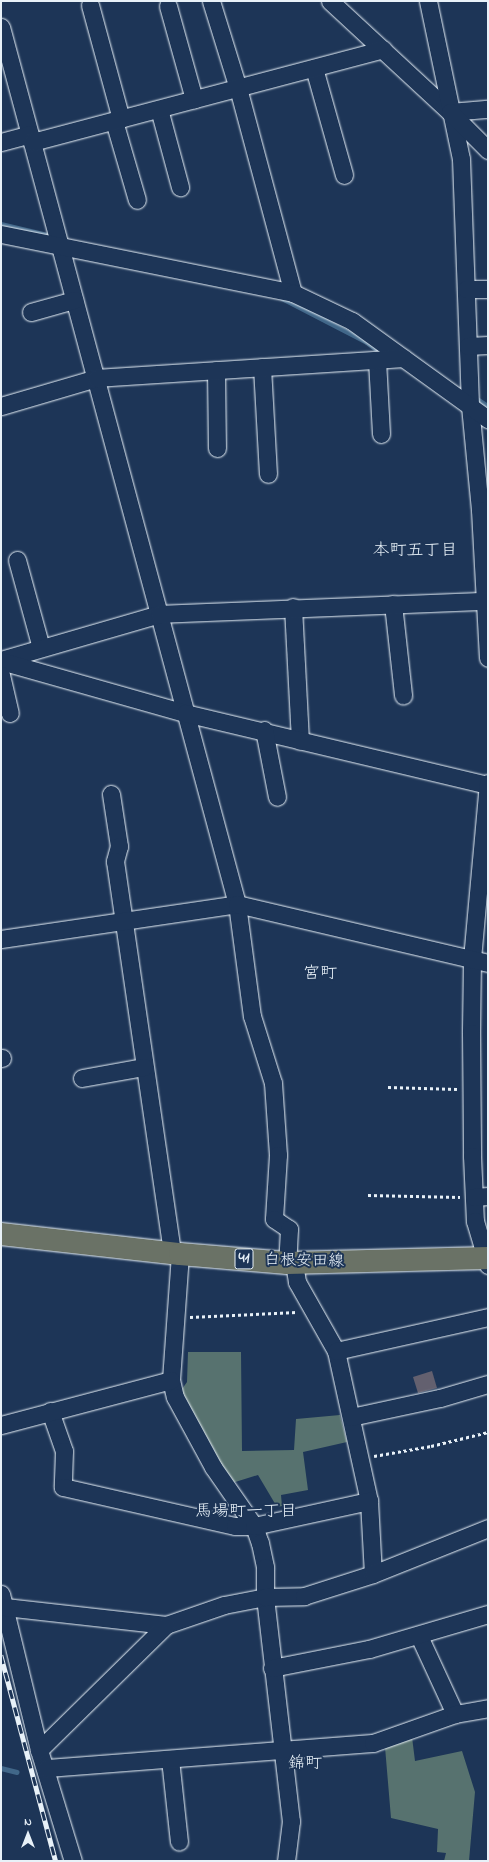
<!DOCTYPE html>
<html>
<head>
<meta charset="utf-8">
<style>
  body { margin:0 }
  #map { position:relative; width:489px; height:1862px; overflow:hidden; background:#1d3557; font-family:"Indie Flower","Klee One",sans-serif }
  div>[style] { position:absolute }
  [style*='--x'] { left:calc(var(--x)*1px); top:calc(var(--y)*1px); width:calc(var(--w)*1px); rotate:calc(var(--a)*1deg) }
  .green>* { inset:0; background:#57726f }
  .stream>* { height:4.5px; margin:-2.25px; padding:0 2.25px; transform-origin:2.25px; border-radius:2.25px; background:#416789 }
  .building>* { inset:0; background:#63606f }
  .path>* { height:2.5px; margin-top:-1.25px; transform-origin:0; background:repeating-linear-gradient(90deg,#e8f1f8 0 3px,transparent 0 6px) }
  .roads { filter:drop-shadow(0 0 1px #e8f1f8) drop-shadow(0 0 1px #e8f1f8) }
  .minor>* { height:17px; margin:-8.5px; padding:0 8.5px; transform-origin:8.5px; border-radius:8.5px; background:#1d3557 }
  .primary>* { height:22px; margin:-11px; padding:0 11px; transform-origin:11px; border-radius:11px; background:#6a7266 }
  .rail>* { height:4.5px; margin-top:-2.25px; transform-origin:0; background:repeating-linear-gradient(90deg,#1d3557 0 9px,#e8f1f8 0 18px); box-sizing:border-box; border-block:1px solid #e8f1f8 }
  span { translate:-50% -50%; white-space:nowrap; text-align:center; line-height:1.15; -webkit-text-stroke:4px #1d3557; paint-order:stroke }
  .shield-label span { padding:1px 3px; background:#1d3557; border:1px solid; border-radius:3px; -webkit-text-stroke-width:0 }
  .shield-label { font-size:15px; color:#e8f1f8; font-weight:700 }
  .street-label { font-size:16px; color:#e8f1f8 }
  .neighbourhood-label { font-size:17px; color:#e8f1f8 }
  .frame { position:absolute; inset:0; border:2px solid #e8f1f8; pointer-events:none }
  .north { position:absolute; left:8px; top:1814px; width:40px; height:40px; -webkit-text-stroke:3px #1d3557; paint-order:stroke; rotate:0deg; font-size:11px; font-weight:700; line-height:16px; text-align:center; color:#e8f1f8 }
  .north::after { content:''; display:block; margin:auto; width:14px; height:18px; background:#e8f1f8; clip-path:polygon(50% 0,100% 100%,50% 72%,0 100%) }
</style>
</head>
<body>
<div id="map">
  <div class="green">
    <div style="clip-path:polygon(188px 1352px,241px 1352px,242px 1451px,294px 1450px,296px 1419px,340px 1415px,347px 1442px,303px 1452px,308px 1490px,281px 1495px,282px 1506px,277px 1507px,258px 1475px,232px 1483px,214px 1459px,180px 1392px,187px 1382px)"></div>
    <div style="clip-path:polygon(412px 1737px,415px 1761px,462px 1751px,475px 1792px,469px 1861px,444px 1861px,446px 1853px,437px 1852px,438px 1829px,391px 1818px,385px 1747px)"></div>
  </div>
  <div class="stream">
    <div style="--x:1;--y:224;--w:47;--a:13.4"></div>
    <div style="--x:282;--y:298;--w:96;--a:27.4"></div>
    <div style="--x:367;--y:342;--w:21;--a:37"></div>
    <div style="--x:474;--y:397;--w:17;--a:33"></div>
    <div style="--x:1;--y:1768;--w:16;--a:14"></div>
  </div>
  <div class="building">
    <div style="clip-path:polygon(432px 1371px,437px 1388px,418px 1393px,413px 1377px)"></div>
  </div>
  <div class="path">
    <div style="--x:388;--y:1087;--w:69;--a:1.7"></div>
    <div style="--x:368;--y:1195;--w:92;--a:1.2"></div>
    <div style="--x:190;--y:1317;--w:107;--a:-2.7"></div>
    <div style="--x:374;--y:1456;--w:58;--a:-10"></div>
    <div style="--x:431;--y:1446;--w:59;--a:-13.8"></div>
  </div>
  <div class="roads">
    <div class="minor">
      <div style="--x:211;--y:1;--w:91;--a:72.8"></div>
      <div style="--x:238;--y:88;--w:212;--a:75"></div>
      <div style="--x:330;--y:1;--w:163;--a:42.8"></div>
      <div style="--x:450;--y:112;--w:38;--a:-5"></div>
      <div style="--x:428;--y:1;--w:161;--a:78.2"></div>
      <div style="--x:461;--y:159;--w:247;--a:87.9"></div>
      <div style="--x:470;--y:406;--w:104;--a:84.5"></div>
      <div style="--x:480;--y:510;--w:148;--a:86.9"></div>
      <div style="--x:90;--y:5;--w:118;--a:74.8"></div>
      <div style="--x:168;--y:6;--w:97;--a:74.4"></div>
      <div style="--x:1;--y:27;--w:908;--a:74.94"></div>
      <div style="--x:237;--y:904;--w:113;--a:82.4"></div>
      <div style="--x:252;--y:1016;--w:70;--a:72.6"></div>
      <div style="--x:273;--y:1083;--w:72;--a:86"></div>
      <div style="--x:278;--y:1155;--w:64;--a:93.6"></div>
      <div style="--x:274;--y:1219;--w:18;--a:34"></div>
      <div style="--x:289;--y:1229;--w:34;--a:93"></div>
      <div style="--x:314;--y:68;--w:111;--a:74.3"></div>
      <div style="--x:159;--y:109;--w:81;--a:74.9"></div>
      <div style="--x:450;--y:112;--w:54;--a:45"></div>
      <div style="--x:114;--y:121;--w:82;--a:73.8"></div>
      <div style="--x:1;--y:142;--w:30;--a:-15"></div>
      <div style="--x:32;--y:142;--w:363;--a:-14.8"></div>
      <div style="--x:1;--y:234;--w:298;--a:11.4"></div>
      <div style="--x:293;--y:293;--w:65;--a:25.4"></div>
      <div style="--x:352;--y:321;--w:168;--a:35.8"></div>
      <div style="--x:466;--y:289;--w:22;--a:0"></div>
      <div style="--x:31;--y:312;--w:45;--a:-15.6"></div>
      <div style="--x:468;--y:346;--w:20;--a:-3"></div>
      <div style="--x:377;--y:360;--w:74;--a:86.9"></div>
      <div style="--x:262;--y:367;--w:107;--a:86.8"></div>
      <div style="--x:216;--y:370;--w:78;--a:89.3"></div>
      <div style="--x:1;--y:406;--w:99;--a:-16.4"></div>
      <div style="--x:96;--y:378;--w:308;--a:-3.7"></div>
      <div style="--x:17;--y:560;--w:91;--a:74.7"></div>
      <div style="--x:393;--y:604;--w:92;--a:83.7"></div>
      <div style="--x:293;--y:607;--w:134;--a:87"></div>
      <div style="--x:1;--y:660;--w:165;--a:-16.2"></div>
      <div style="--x:159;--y:614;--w:325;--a:-2.3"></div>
      <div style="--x:1;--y:661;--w:191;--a:15.8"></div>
      <div style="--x:185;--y:713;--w:311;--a:13.4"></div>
      <div style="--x:1;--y:675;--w:39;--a:77"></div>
      <div style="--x:264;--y:730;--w:68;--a:79"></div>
      <div style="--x:488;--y:783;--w:177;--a:95.2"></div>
      <div style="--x:472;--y:959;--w:74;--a:90.8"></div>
      <div style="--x:471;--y:1033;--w:123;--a:89.5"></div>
      <div style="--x:472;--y:1156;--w:65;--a:87.4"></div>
      <div style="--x:475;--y:1221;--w:46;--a:73.5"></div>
      <div style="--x:111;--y:794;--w:53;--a:81.3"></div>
      <div style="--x:119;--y:846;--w:16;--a:105"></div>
      <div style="--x:115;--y:861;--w:396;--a:81.7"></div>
      <div style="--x:1;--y:939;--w:239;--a:-8.4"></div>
      <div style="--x:237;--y:904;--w:258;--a:13.2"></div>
      <div style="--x:1;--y:1058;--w:1;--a:0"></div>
      <div style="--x:82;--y:1078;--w:63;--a:-10.1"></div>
      <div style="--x:474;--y:1197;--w:14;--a:-4"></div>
      <div style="--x:180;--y:1254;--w:126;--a:94.1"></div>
      <div style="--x:171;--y:1380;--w:17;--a:77"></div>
      <div style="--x:175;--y:1397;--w:80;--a:61.5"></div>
      <div style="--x:213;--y:1467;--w:72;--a:55.2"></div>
      <div style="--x:254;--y:1526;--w:18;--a:71"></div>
      <div style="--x:260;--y:1543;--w:25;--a:78"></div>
      <div style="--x:265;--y:1567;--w:30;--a:90"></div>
      <div style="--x:265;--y:1597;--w:226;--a:83.4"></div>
      <div style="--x:291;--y:1821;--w:40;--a:97.1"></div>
      <div style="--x:294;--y:1263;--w:19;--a:81"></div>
      <div style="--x:297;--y:1282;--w:79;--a:60.5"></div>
      <div style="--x:336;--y:1351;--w:154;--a:77.6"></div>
      <div style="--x:369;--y:1501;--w:73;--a:86.9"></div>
      <div style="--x:336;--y:1351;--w:156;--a:-12.6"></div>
      <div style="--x:50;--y:1411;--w:42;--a:70.7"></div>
      <div style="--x:64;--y:1451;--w:36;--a:92"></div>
      <div style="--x:63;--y:1487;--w:176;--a:12.8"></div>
      <div style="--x:235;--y:1526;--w:19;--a:0"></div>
      <div style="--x:254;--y:1526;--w:118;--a:-12.3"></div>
      <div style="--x:351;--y:1417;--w:91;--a:-12.1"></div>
      <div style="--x:440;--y:1398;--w:50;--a:-16.3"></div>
      <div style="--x:1;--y:1425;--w:176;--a:-14.8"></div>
      <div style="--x:1;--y:1594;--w:161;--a:76.3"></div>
      <div style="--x:39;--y:1750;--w:116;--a:73"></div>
      <div style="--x:5;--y:1607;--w:162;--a:6.4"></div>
      <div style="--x:166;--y:1625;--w:61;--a:-19"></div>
      <div style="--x:224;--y:1605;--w:42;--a:-11"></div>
      <div style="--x:265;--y:1597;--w:39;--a:-1"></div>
      <div style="--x:304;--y:1596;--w:72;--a:-17.7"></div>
      <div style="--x:373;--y:1574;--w:124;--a:-21.8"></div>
      <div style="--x:419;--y:1636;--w:86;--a:65.2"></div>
      <div style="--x:272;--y:1668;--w:99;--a:-11.1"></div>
      <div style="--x:369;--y:1649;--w:124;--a:-16.4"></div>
      <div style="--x:39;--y:1750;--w:178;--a:-44.5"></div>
      <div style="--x:170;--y:1759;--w:83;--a:83.8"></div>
      <div style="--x:46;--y:1768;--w:328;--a:-4.4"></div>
      <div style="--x:373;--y:1743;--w:87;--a:-19.5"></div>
      <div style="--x:455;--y:1714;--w:34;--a:-10"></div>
    </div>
    <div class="primary">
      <div style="--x:1;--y:1234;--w:180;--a:6.4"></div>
      <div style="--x:180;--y:1254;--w:107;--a:4.8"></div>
      <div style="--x:287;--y:1263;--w:201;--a:-1.4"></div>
    </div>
  </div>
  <div class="rail">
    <div style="--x:1;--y:1655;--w:213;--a:75.1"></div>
  </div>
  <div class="shield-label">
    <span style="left:244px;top:1259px">41</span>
  </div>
  <div class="street-label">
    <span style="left:304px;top:1261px;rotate:1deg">白根安田線</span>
  </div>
  <div class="neighbourhood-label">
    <span style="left:415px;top:551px">本町五丁目</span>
    <span style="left:320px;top:974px">宮町</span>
    <span style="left:246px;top:1512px">馬場町一丁目</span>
    <span style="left:305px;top:1764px">錦町</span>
  </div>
  <div class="frame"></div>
  <div class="north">N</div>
</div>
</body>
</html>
